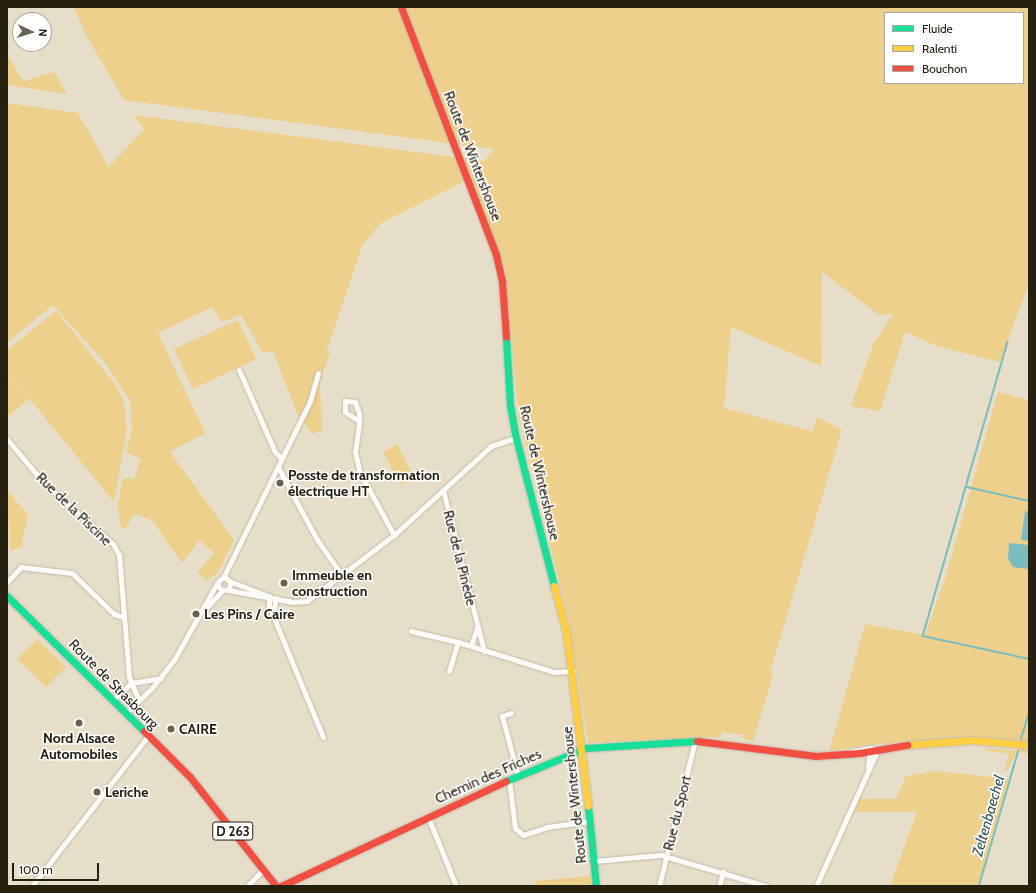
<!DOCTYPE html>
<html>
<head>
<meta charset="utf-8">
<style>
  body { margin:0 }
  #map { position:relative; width:1036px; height:893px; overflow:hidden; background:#e7dec9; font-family:Cabin,sans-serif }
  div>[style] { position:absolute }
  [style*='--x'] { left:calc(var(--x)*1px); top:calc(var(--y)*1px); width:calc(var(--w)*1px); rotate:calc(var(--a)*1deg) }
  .green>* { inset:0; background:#edd08c }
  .water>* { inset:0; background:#7abdbf }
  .stream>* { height:1.5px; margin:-0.75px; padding:0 0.75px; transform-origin:0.75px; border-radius:0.75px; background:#7abdbf }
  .roads { filter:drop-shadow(0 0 1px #c2bbab) drop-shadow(0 0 1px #c2bbab) }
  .street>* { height:5px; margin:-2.5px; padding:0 2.5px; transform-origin:2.5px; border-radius:2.5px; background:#fbfaf7 }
  .street>.ring { margin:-2.5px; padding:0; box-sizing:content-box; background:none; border:5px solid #fbfaf7; border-radius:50% }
  .fast>* { height:7px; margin:-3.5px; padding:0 3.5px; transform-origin:3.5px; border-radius:3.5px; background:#16e098 }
  .slow>* { height:7px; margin:-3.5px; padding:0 3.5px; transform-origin:3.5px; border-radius:3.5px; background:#ffcf43 }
  .jam>* { height:7px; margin:-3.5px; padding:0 3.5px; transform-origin:3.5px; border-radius:3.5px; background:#f24e42 }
  .dots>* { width:11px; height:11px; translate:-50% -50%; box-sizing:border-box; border:2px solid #fff; border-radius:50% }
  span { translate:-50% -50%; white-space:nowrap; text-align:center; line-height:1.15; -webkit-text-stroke:3px #fff; paint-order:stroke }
  .shield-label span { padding:1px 3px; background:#fff; border:1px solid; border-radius:3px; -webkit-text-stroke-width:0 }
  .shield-label { font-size:13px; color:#262011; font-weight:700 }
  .street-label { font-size:14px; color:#262011 }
  .poi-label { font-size:14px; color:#262011; font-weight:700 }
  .left { translate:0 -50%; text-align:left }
  .water-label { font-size:15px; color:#365559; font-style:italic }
  .frame { position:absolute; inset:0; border:8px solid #262011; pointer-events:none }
  .legend { position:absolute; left:884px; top:12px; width:140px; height:72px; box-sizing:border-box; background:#fff; border:1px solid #a8a6a0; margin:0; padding:5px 7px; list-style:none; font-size:12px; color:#262011 }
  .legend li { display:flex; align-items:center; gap:8px; height:20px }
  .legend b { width:20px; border:1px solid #a8a6a0 }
  .north { position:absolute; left:12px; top:12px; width:40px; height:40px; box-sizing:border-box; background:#fff; border:1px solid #a8a6a0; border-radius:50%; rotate:94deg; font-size:11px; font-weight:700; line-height:16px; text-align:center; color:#262011 }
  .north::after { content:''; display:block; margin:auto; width:14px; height:18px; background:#6a6251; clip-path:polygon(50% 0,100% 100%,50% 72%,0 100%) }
  .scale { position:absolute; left:12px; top:863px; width:87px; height:18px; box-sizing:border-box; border:2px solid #262011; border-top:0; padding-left:5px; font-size:12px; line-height:14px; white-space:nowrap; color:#262011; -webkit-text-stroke:3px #fff; paint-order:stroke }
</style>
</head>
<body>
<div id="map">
  <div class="green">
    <div style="clip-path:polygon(evenodd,74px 7px,1029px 7px,1029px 283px,1000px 362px,937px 346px,905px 332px,880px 411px,851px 406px,873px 345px,893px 314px,879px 315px,822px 272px,821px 366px,731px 327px,724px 408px,812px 431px,817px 417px,842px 430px,771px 669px,773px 675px,753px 741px,744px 739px,744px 735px,722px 732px,721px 737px,588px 743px,568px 617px,519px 417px,504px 265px,465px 181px,381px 223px,363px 244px,327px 349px,330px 353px,320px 382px,322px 430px,312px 434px,297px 413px,273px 351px,263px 353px,241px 315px,222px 322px,212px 307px,158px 333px,205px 433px,170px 452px,234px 540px,218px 573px,207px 580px,197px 573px,214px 553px,199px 540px,182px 563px,152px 520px,134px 514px,125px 530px,120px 525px,118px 505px,123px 478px,134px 479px,141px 459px,126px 452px,132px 429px,130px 401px,106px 364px,53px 305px,7px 343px,7px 103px,78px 113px,109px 167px,144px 129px,134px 115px,484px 161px,494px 149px,124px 100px,86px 35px,74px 7px,885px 13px,1023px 13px,1023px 83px,885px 83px,885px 13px)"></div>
    <div style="clip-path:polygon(7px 54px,23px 81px,54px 72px,67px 94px,7px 85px)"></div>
    <div style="clip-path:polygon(56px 311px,115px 384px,124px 402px,127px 430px,114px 502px,7px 371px,7px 350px)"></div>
    <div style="clip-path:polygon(238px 320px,256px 359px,193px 389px,174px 349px)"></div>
    <div style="clip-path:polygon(7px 372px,29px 399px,7px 417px)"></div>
    <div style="clip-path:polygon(998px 392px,1029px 400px,1029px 754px,1017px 751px,1007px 771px,1004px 771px,1009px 754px,986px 750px,987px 748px,1017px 751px,1018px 740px,971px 737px,867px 745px,829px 752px,865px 624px,925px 635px,946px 576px)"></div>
    <div style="clip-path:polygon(397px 444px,414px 477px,400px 485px,383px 452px)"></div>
    <div style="clip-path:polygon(7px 490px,28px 515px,21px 548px,10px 550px)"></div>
    <div style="clip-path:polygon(37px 639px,66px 667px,46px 687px,17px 659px)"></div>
    <div style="clip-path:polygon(935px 771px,1009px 779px,978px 886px,890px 886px,917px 812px,854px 812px,859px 799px,896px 799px,906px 776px)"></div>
    <div style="clip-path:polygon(591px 876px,592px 886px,535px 886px,536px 881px)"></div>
  </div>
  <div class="water">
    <div style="clip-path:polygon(1025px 511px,1029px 512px,1029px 541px,1021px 540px)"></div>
    <div style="clip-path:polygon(1009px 543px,1029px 545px,1029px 569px,1013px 567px,1008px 559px)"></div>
  </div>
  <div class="stream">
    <div style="--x:1008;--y:342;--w:306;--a:106.1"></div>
    <div style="--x:923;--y:636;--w:108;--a:12.2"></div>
    <div style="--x:967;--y:487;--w:64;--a:12.7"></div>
    <div style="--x:1021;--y:739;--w:27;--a:-73"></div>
    <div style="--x:979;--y:886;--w:140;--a:-73.8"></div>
  </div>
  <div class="roads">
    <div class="street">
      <div style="--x:239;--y:370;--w:90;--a:66.3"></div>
      <div style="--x:275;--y:452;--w:10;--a:45"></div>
      <div style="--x:359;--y:421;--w:17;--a:-147"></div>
      <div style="--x:345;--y:412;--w:11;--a:-90"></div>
      <div style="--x:345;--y:401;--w:10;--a:6"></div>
      <div style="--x:355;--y:402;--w:12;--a:70"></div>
      <div style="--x:359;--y:413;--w:11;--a:90"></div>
      <div style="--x:359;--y:424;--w:28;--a:98"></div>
      <div style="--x:355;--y:452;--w:22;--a:77"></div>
      <div style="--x:360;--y:473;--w:71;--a:61.3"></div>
      <div style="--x:7;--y:439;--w:56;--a:50.1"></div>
      <div style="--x:43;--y:482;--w:94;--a:41.5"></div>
      <div style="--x:113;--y:544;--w:13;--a:61"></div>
      <div style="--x:119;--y:555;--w:122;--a:85.3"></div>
      <div style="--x:129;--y:677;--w:25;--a:67"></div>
      <div style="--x:278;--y:467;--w:81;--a:61.8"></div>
      <div style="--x:316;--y:538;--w:44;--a:55.2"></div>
      <div style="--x:443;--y:490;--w:166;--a:75.7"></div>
      <div class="ring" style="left:218px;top:578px;width:7px;height:7px"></div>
      <div style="--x:223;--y:578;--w:197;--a:-63.8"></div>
      <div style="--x:310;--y:401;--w:29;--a:-74"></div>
      <div style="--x:229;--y:581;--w:42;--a:21"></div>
      <div style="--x:7;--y:582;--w:21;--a:-47"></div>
      <div style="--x:21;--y:567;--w:51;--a:6.7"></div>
      <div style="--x:72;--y:573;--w:59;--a:44.3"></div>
      <div style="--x:114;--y:614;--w:9;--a:18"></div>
      <div style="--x:228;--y:590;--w:66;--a:10.5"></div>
      <div style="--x:293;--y:602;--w:14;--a:-4"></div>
      <div style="--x:307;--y:601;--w:109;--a:-37.2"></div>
      <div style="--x:394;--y:535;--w:132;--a:-42.5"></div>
      <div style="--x:491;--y:446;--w:26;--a:-18"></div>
      <div style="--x:269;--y:596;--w:10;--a:90"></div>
      <div style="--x:269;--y:606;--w:142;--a:67.6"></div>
      <div style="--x:206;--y:608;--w:23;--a:-47"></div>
      <div style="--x:274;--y:614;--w:16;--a:-86"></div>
      <div style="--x:411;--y:631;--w:48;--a:13.2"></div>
      <div style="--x:458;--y:642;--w:101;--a:17.4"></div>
      <div style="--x:554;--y:672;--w:19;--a:-3"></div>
      <div style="--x:471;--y:646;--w:20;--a:-72"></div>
      <div style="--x:449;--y:671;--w:30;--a:-73"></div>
      <div style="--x:113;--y:700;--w:25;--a:-43"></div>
      <div style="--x:131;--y:683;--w:30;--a:-9"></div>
      <div style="--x:126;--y:713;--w:36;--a:-44"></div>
      <div style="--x:152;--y:688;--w:36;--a:-52"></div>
      <div style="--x:174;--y:660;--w:88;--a:-60.8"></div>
      <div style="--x:511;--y:713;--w:9;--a:162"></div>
      <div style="--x:502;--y:716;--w:62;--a:75.1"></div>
      <div style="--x:850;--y:752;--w:21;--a:-11"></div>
      <div style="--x:868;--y:767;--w:10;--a:-84"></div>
      <div style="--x:869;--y:757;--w:9;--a:-58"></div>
      <div style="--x:509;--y:780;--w:48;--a:82.9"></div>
      <div style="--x:515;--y:828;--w:11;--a:41"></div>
      <div style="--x:523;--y:835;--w:25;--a:-18"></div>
      <div style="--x:547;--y:827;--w:44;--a:-7.8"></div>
      <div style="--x:428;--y:817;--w:74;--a:67.9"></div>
      <div style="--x:594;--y:861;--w:67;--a:-5.1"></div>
      <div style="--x:661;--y:855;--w:109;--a:16.4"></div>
      <div style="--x:32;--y:886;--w:190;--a:-52.3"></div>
      <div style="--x:247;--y:886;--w:23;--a:-45"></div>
      <div style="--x:659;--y:886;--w:150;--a:-76.1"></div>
      <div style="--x:719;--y:886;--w:15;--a:-74"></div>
      <div style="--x:816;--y:886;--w:143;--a:-65.6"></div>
      <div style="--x:875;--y:756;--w:7;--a:-98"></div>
    </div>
    <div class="fast">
      <div style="--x:506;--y:337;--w:68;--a:86.6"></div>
      <div style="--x:510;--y:405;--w:34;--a:80"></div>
      <div style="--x:516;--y:438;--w:153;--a:75.6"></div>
      <div style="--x:7;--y:596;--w:192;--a:44.6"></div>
      <div style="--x:506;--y:781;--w:87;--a:-22.4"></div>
      <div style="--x:586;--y:748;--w:111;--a:-3.6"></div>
      <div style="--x:588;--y:806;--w:80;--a:84.3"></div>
    </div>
    <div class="slow">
      <div style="--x:554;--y:586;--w:47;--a:75.1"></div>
      <div style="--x:566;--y:631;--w:176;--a:82.8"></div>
      <div style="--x:907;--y:745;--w:65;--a:-4.4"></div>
      <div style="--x:972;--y:740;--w:57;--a:5"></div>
    </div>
    <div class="jam">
      <div style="--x:401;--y:7;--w:266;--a:69"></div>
      <div style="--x:496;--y:255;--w:28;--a:77"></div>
      <div style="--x:502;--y:282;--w:55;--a:85.8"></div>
      <div style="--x:144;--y:731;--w:65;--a:45"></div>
      <div style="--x:190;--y:777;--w:139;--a:51.7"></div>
      <div style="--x:697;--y:741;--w:120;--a:7.2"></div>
      <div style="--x:816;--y:756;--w:43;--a:-4"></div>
      <div style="--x:859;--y:753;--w:49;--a:-9.5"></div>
      <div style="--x:281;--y:886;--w:248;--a:-25"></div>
    </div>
  </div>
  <div class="dots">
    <div style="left:280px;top:483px;background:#6a6251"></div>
    <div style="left:284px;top:583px;background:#6a6251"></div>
    <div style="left:196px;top:614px;background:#6a6251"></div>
    <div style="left:79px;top:723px;background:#6a6251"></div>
    <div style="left:171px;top:729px;background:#6a6251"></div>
    <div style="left:97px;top:792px;background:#6a6251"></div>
  </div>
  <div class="shield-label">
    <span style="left:233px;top:831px">D 263</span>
  </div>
  <div class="street-label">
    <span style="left:473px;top:156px;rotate:69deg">Route de Wintershouse</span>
    <span style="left:540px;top:473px;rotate:77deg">Route de Wintershouse</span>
    <span style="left:74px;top:509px;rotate:44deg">Rue de la Piscine</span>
    <span style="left:460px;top:558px;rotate:76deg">Rue de la Pinède</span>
    <span style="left:114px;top:684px;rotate:45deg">Route de Strasbourg</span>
    <span style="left:488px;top:776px;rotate:-24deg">Chemin des Friches</span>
    <span style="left:574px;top:795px;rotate:-96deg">Route de Wintershouse</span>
    <span style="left:677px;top:813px;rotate:-76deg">Rue du Sport</span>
  </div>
  <div class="poi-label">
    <span class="left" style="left:288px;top:483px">Posste de transformation<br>électrique HT</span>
    <span class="left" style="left:292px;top:583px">Immeuble en<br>construction</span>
    <span class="left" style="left:204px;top:614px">Les Pins / Caire</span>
    <span class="left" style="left:179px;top:729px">CAIRE</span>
    <span style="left:79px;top:746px">Nord Alsace<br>Automobiles</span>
    <span class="left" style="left:105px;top:792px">Leriche</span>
  </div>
  <div class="water-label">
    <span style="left:989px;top:816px;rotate:-74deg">Zeltenbaechel</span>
  </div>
  <div class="frame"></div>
  <ul class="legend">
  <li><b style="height:5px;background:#16e098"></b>Fluide</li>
  <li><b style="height:5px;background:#ffcf43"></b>Ralenti</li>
  <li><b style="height:5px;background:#f24e42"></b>Bouchon</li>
  </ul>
  <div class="north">N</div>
  <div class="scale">100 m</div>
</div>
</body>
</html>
